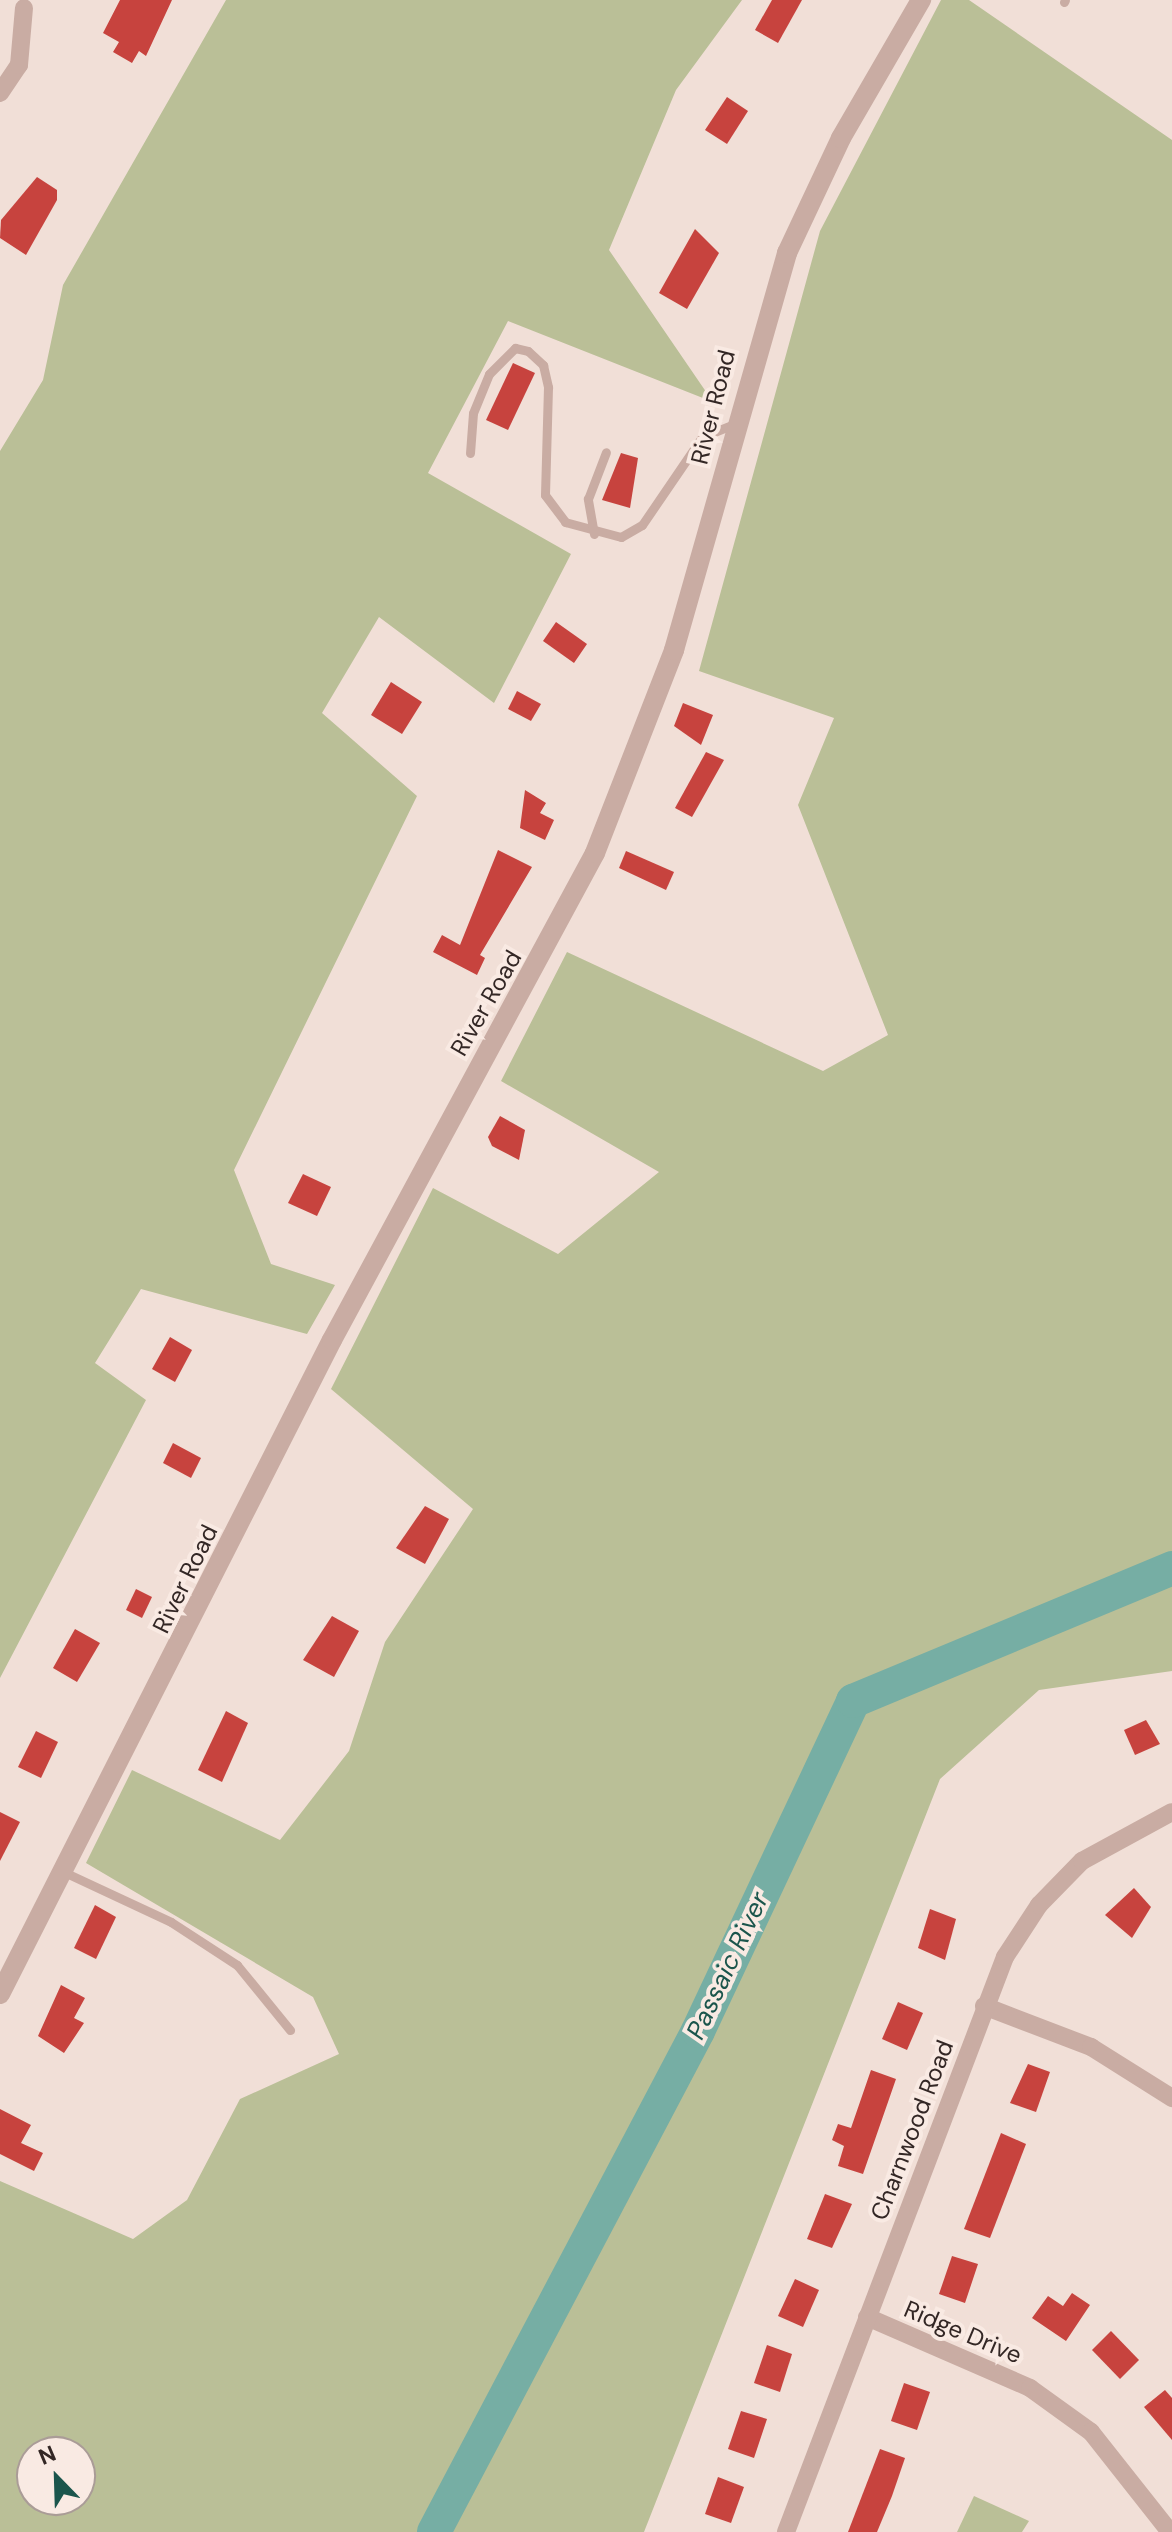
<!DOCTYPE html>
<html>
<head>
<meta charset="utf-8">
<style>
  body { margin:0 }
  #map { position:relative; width:1172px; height:2532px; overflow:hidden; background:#f1dfd7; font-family:"DM Sans",sans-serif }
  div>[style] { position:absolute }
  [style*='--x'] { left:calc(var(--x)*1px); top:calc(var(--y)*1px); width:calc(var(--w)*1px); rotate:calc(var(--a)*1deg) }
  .green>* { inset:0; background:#babf97 }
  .river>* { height:34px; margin:-17px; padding:0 17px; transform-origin:17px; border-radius:17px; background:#76aea4 }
  .building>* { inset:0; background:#c7433e }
  .service>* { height:9px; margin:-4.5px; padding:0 4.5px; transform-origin:4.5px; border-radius:4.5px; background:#c9aca3 }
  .minor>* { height:18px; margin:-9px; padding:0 9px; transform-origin:9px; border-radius:9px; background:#c9aca3 }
  .tertiary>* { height:20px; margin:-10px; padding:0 10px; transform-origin:10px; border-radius:10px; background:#c9aca3 }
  span { translate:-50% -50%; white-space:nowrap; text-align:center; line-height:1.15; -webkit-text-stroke:8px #f9eae3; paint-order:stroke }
  .street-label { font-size:24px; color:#332725 }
  .water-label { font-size:26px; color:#1b554c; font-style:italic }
  .north { position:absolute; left:16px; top:2436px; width:80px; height:80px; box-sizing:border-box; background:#f9eae3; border:2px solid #aa9c97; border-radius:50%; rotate:337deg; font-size:22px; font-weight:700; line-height:32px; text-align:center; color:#332725 }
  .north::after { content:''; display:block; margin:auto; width:28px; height:36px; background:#1b554c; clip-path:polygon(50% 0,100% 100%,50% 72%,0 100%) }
</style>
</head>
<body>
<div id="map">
  <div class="green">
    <div style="clip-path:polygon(226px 0,742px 0,676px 90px,609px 250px,713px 402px,508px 321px,428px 473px,571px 554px,494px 703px,379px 617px,322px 713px,417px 796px,234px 1170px,271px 1264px,335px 1285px,307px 1334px,141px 1289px,95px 1363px,146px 1400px,0 1678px,0 451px,43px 380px,63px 285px)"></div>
    <div style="clip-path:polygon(evenodd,941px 0,969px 0,1172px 140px,1172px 1671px,1039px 1690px,940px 1779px,644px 2532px,0 2532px,0 2181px,133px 2239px,187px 2200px,240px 2099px,339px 2054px,313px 1997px,86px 1863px,132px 1770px,280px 1840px,349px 1751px,385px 1642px,473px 1509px,331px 1389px,433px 1188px,558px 1254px,659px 1172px,501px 1081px,567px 952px,823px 1071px,888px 1035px,798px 805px,834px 718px,699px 671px,820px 231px,941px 0,32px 2452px,80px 2452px,80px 2500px,32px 2500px,32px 2452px)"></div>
    <div style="clip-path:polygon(974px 2496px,1029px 2521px,1022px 2532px,957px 2532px)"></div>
  </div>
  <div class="river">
    <div style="--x:434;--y:2532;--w:566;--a:-62.21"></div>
    <div style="--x:698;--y:2031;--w:365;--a:-64.8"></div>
    <div style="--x:853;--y:1701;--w:346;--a:-22.6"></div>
  </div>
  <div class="building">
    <div style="clip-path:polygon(120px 0,172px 0,146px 56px,139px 51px,132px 63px,113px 52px,119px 42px,103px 33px)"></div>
    <div style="clip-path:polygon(772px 0,802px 0,778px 43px,755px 30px)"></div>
    <div style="clip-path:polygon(727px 97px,748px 111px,727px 144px,705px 130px)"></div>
    <div style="clip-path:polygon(37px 177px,57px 190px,57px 200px,26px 255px,0 238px,1px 220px)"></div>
    <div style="clip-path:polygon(695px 229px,719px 253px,687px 309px,659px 293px)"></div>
    <div style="clip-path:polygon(513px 363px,535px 373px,508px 430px,486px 420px)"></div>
    <div style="clip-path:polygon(621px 453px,638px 458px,630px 508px,602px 500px)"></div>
    <div style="clip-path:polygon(556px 622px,587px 644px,574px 663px,543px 641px)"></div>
    <div style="clip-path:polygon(391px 682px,422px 702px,402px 734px,371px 715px)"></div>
    <div style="clip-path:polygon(517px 691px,541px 704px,531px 721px,508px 709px)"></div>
    <div style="clip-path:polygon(683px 703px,713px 715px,701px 745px,674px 726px)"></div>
    <div style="clip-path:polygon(706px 752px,724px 760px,692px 817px,675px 808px)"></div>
    <div style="clip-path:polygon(525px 790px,546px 803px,540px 813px,554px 820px,545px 840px,520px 828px)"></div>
    <div style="clip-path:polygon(498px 850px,532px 867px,480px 955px,485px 958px,477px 975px,433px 952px,442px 935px,460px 945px)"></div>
    <div style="clip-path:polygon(626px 851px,674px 872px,666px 890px,619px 868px)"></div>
    <div style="clip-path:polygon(500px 1116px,525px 1130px,519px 1160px,492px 1146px,488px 1137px)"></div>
    <div style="clip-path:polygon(303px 1174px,331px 1187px,317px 1216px,288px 1203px)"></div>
    <div style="clip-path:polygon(170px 1337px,192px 1350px,175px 1382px,152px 1369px)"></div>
    <div style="clip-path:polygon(173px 1443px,201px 1458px,191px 1478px,163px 1463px)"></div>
    <div style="clip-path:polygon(425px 1506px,449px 1519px,425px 1564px,396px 1548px)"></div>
    <div style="clip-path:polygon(136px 1589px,152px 1597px,142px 1618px,126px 1610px)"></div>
    <div style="clip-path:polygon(332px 1616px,359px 1631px,334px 1677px,303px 1660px)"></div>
    <div style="clip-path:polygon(75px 1629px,100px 1643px,77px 1682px,53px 1668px)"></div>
    <div style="clip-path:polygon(226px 1711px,248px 1723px,222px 1782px,198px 1770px)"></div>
    <div style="clip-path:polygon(1146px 1720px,1160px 1744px,1135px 1755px,1124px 1730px)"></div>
    <div style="clip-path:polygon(36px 1731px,58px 1742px,41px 1778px,18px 1767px)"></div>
    <div style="clip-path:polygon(0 1812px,20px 1822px,0 1861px)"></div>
    <div style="clip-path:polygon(1134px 1888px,1151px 1907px,1132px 1938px,1105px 1915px)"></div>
    <div style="clip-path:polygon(95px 1905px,116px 1917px,96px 1959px,74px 1948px)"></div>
    <div style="clip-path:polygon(930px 1909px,956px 1919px,945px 1960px,918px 1948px)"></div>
    <div style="clip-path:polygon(61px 1985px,85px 1998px,74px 2018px,84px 2023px,64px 2053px,38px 2036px)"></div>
    <div style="clip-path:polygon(898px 2002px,923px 2013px,907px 2050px,882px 2039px)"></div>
    <div style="clip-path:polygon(1028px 2064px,1050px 2072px,1036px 2112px,1010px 2103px)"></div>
    <div style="clip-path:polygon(871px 2070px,896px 2079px,863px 2174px,838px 2166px,844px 2146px,832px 2140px,838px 2124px,851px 2128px)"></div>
    <div style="clip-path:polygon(0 2109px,31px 2125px,21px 2143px,43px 2153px,34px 2171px,0 2154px)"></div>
    <div style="clip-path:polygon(1001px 2133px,1026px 2144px,990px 2238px,964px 2229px)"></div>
    <div style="clip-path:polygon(825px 2194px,852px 2204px,832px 2248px,807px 2239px)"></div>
    <div style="clip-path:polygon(952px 2256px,978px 2264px,965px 2303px,939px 2294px)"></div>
    <div style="clip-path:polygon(795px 2279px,819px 2290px,803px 2327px,778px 2316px)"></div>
    <div style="clip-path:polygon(1072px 2293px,1090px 2305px,1066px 2341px,1032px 2318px,1048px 2296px,1063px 2306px)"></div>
    <div style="clip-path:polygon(1111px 2331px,1139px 2360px,1120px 2379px,1092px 2350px)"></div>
    <div style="clip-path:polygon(767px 2345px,792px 2354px,780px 2392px,754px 2383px)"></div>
    <div style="clip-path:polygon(904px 2383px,930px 2392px,917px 2430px,891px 2421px)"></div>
    <div style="clip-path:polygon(1165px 2390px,1172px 2398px,1172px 2440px,1144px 2407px)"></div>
    <div style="clip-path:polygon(741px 2411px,767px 2419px,754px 2458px,728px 2449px)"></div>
    <div style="clip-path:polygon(880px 2449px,905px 2458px,892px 2496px,877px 2532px,848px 2532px)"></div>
    <div style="clip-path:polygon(718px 2477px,744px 2487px,731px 2523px,705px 2514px)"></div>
  </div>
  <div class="service">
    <div style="--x:1064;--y:2;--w:2;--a:-63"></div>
    <div style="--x:470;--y:453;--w:40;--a:-85.7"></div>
    <div style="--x:473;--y:413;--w:42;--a:-67.7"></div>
    <div style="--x:489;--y:374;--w:37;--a:-45"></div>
    <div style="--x:515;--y:348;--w:13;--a:13"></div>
    <div style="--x:528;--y:351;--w:21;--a:43"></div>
    <div style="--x:543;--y:365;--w:23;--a:77"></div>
    <div style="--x:548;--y:387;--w:108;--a:91.6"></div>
    <div style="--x:545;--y:495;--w:34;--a:53"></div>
    <div style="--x:565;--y:522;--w:58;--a:15"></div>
    <div style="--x:621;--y:537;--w:24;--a:-30"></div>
    <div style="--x:642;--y:525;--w:107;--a:-55.7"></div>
    <div style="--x:702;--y:437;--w:37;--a:-22"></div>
    <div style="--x:594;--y:534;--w:36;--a:-100"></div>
    <div style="--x:588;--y:499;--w:50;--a:-69"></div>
    <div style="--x:64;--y:1872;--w:118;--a:25"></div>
    <div style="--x:171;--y:1922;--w:79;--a:33.1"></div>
    <div style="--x:237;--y:1965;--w:84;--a:50.8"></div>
  </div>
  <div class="minor">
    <div style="--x:0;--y:93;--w:34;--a:-56"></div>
    <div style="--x:19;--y:65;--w:57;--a:-85"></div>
    <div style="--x:984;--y:2006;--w:115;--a:21"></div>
    <div style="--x:1091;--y:2047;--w:96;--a:32.2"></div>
    <div style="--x:867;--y:2317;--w:178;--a:23.5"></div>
    <div style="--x:1030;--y:2388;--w:75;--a:35.8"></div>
    <div style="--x:1091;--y:2432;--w:127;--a:51.7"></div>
    <div style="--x:786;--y:2532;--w:615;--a:-69.15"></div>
    <div style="--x:1005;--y:1957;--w:62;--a:-56.8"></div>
    <div style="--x:1039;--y:1905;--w:62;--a:-45.7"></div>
    <div style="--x:1082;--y:1861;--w:102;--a:-28.6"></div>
  </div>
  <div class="tertiary">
    <div style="--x:0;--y:1994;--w:733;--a:-63.09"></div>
    <div style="--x:332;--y:1340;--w:553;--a:-61.63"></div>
    <div style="--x:595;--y:853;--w:218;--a:-68.7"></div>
    <div style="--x:674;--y:650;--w:413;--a:-74.1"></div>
    <div style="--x:787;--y:253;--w:127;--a:-64.8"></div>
    <div style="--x:841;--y:138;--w:160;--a:-59.9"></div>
  </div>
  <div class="street-label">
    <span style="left:713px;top:407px;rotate:-76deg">River Road</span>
    <span style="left:486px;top:1003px;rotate:-60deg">River Road</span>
    <span style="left:185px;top:1579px;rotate:-64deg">River Road</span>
    <span style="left:912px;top:2130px;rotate:-69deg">Charnwood Road</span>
    <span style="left:963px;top:2332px;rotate:23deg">Ridge Drive</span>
  </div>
  <div class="water-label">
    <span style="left:728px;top:1966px;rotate:-65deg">Passaic River</span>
  </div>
  <div class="north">N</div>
</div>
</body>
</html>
